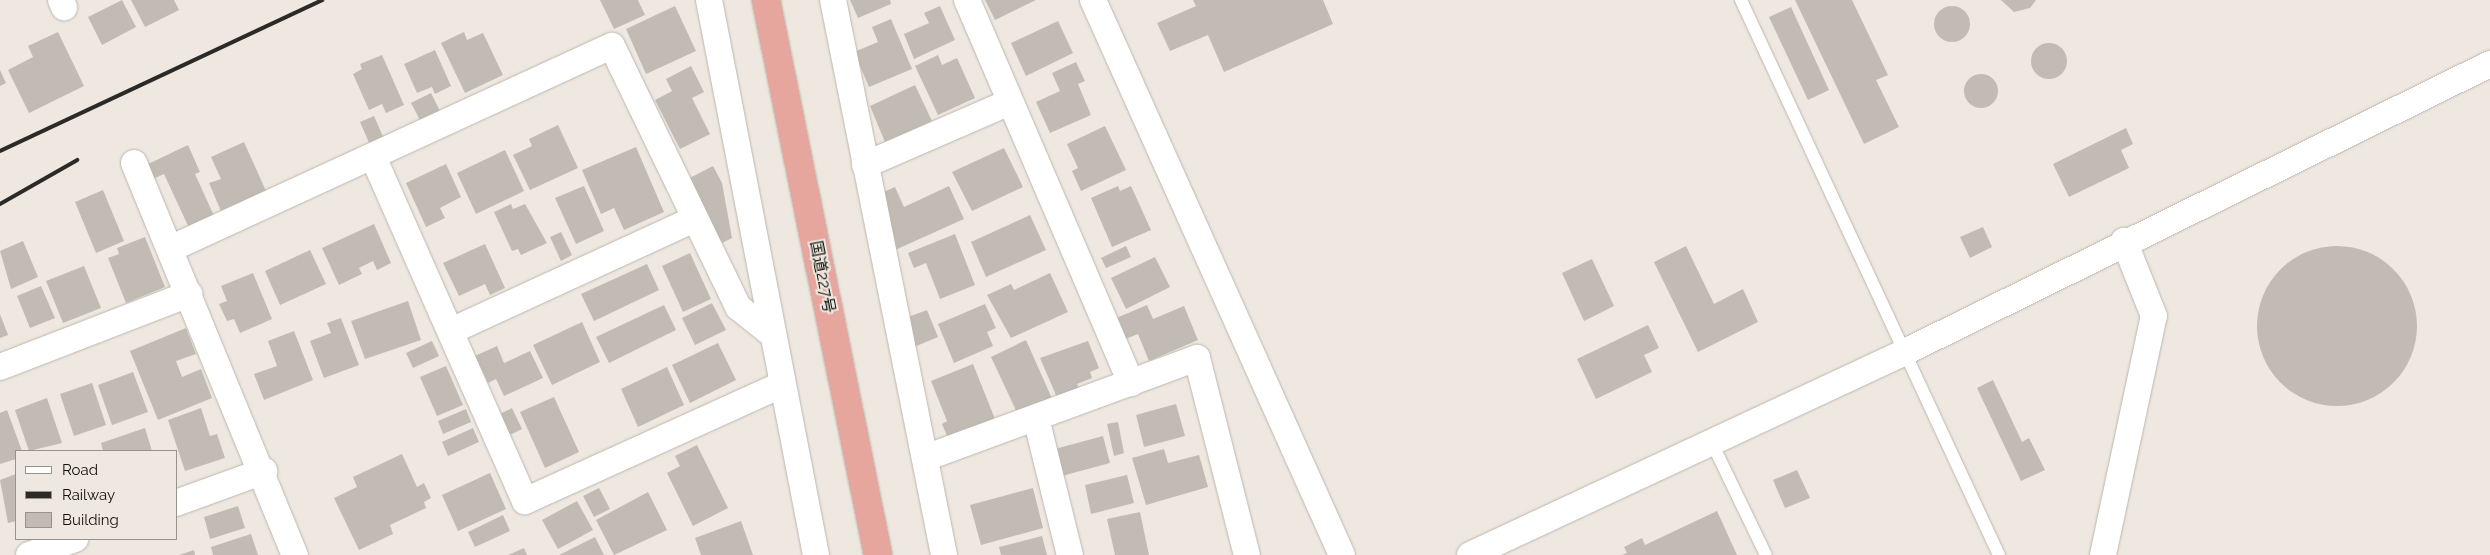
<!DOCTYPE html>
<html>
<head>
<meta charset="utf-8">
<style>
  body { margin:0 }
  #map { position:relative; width:2490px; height:555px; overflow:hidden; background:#eee8e0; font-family:Raleway,"Noto Sans JP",sans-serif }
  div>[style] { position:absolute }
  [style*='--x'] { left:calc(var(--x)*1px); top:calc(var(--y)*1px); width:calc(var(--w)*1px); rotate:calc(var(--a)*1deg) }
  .building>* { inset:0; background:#c1bbb4 }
  .round { border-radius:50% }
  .roads { filter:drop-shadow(0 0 1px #bcb6ae) drop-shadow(0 0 1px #bcb6ae) }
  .service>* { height:12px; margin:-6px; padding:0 6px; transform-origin:6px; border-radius:6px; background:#fff }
  .minor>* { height:26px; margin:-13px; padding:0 13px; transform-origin:13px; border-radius:13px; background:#fff }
  .trunk>* { height:28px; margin:-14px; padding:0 14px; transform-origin:14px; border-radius:14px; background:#e6a69e }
  .rail>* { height:4px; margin:-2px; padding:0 2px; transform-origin:2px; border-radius:2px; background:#2c2a26 }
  span { translate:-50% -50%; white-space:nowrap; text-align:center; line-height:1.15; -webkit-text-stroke:4px #eee8e0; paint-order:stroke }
  .street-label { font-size:16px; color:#12100d }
  .legend { position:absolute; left:15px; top:450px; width:162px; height:90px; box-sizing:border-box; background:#eee8e0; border:1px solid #96928c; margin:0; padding:6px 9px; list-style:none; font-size:15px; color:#12100d }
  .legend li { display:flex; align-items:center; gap:10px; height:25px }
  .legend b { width:25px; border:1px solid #96928c }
</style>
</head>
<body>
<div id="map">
  <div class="building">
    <div style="clip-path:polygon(122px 0,136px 27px,102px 45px,88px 17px)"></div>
    <div style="clip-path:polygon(131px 0,174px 0,179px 10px,145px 27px)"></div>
    <div style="clip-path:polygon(600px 0,638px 0,645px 15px,614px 29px)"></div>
    <div style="clip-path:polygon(850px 0,890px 0,891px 4px,858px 18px)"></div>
    <div style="clip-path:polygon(985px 0,1036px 0,995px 20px)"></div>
    <div style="clip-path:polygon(1193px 0,1323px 0,1333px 24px,1224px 72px,1208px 35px,1170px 51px,1157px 23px,1196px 6px)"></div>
    <div style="clip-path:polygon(1795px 0,1852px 0,1888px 75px,1876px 80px,1899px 127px,1864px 144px)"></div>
    <div style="clip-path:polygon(2036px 0,2030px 8px,2014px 12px,2001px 0)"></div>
    <div style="clip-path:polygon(675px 6px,696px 51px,646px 74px,626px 29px)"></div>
    <div style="clip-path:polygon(940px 6px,955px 40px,914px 59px,904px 34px,929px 23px,924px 13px)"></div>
    <div class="round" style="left:1934px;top:6px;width:36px;height:36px"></div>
    <div style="clip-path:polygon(1791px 7px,1829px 90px,1808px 100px,1769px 17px)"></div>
    <div style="clip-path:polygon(891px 19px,912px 69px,869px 87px,854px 52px,878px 42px,872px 27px)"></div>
    <div style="clip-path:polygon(1058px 21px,1073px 53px,1026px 76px,1011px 43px)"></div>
    <div style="clip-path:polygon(58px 32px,84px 86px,29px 113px,8px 70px,33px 57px,28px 46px)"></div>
    <div style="clip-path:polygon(464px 32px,467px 40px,483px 33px,503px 75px,465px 93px,441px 43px)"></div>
    <div class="round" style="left:2031px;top:43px;width:36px;height:36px"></div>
    <div style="clip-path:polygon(435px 50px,451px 86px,435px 94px,432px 87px,417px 93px,404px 64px)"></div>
    <div style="clip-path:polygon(382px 55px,404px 105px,386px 113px,382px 104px,369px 110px,353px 74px,362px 69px,360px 64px)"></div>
    <div style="clip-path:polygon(938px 55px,942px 65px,957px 58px,975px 98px,938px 115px,915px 66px)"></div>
    <div style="clip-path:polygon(1076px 62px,1085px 81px,1078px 84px,1091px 115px,1050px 133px,1036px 102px,1060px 91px,1052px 73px)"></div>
    <div style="clip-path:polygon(691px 66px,704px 92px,692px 98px,710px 134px,680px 149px,655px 100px,672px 91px,666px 79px)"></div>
    <div style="clip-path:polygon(0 70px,6px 83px,0 86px)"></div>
    <div class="round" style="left:1964px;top:74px;width:34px;height:34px"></div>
    <div style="clip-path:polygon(915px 85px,932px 121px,885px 142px,870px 106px)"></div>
    <div style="clip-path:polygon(431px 93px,441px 113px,421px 122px,411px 103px)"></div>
    <div style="clip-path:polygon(374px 116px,384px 139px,370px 145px,360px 122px)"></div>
    <div style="clip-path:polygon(558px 125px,578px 168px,530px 190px,513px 155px,532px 146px,529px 139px)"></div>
    <div style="clip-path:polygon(1105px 126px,1126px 170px,1081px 191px,1072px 171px,1078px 168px,1067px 144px)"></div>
    <div style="clip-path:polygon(2126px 128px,2133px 144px,2121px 150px,2129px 168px,2069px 197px,2053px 164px)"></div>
    <div style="clip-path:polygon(244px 142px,266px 191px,221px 211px,209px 183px,221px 179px,211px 157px)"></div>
    <div style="clip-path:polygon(188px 145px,200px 172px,195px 174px,215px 218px,190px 230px,164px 174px,153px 179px,146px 165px)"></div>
    <div style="clip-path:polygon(636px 147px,664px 212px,624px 230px,614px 208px,601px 214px,582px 170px)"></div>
    <div style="clip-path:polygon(1004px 148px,1023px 187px,972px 211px,952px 172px)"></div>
    <div style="clip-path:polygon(505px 150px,524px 191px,476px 214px,457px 173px)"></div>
    <div style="clip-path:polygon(446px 164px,461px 197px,440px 208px,445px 218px,426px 227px,406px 183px)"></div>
    <div style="clip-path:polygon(713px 166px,722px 183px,732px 238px,720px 244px,686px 180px)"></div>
    <div style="clip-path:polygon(584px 186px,604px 231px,576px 244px,555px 198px)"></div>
    <div style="clip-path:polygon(949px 186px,964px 219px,895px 250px,881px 193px,895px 187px,904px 207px)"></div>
    <div style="clip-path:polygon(1118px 186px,1120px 191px,1131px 186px,1151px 230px,1112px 247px,1091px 198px)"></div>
    <div style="clip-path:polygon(103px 190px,124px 241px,96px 253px,75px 202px)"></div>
    <div style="clip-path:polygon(511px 204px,513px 209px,525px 204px,547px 243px,521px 255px,518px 249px,512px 251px,494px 212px)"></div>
    <div style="clip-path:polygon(1030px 215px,1046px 250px,986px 277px,971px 242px)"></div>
    <div style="clip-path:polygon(374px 224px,391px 263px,377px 270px,373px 261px,359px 268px,362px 274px,339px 285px,322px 248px)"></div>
    <div style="clip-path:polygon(1983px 227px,1992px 247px,1970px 258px,1960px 237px)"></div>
    <div style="clip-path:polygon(561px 232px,572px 255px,561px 261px,550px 237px)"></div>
    <div style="clip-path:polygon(955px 234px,975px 285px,940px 299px,926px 263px,914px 268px,908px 253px)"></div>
    <div style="clip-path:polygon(145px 237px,165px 287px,126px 303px,108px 258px,119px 254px,117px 248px)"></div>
    <div style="clip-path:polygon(23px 241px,38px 277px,11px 289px,0 251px)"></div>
    <div style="clip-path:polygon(485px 244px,505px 288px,490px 295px,485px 284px,459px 296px,443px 263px)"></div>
    <div style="clip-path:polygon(1126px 246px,1131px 257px,1106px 268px,1101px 258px)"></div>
    <div style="clip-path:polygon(1686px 246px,1714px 304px,1743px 289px,1758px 322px,1698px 352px,1654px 262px)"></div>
    <div class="round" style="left:2257px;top:246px;width:160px;height:160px"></div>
    <div style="clip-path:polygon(310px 250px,326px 284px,280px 305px,265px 271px)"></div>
    <div style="clip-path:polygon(690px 253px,711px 299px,683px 312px,662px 266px)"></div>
    <div style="clip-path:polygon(1155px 257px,1170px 287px,1126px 309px,1111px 278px)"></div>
    <div style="clip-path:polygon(1592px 259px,1614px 306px,1584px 321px,1562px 273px)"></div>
    <div style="clip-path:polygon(647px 264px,659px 290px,594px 321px,581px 294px)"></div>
    <div style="clip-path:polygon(84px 266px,101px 308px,63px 323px,46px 281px)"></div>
    <div style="clip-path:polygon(253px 273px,272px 319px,240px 333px,234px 319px,227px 321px,219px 304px,227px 301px,221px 286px)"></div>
    <div style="clip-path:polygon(1050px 273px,1068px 312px,1011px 338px,987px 295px,1011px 284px,1014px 290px)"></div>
    <div style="clip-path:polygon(41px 286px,55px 318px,30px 328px,17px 296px)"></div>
    <div style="clip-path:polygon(408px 301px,421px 340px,365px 359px,351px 321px)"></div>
    <div style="clip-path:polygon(712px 303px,726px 330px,695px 345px,682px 318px)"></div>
    <div style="clip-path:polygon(985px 304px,996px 328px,987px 332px,993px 346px,954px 363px,938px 324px)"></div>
    <div style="clip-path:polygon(664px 305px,676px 330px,609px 363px,596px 337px)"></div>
    <div style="clip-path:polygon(1147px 305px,1153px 319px,1184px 306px,1198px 340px,1149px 361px,1138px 334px,1123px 340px,1114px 319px)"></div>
    <div style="clip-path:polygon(927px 310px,938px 337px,914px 347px,903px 319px)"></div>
    <div style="clip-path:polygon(0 314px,8px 335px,0 338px)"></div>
    <div style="clip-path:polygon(341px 318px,359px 365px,324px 378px,310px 341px,331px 333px,327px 323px)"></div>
    <div style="clip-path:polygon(582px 322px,600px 362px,552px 385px,533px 345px)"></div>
    <div style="clip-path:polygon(1648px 325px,1659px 348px,1644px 355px,1652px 372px,1596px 399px,1577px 359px)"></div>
    <div style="clip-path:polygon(186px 328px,196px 354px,176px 361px,182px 377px,201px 369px,212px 398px,158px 420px,130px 351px)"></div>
    <div style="clip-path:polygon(294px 331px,313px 380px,264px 400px,254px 374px,277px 366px,268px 341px)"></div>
    <div style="clip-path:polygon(1026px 340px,1054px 403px,1020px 419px,991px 357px)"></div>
    <div style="clip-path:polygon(432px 341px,439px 356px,413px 368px,406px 353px)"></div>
    <div style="clip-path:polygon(1088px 341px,1099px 368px,1090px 372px,1092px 378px,1077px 384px,1081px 392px,1059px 402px,1040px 358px)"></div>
    <div style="clip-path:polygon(718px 343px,736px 380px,690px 403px,672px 365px)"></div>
    <div style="clip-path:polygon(497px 346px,504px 363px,530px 351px,543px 378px,504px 396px,496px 379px,488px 383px,475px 356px)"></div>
    <div style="clip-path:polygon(973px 364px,995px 419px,948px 438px,942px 424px,947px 421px,931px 381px)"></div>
    <div style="clip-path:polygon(446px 366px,463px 405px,437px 416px,420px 377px)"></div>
    <div style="clip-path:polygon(667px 367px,684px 405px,638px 427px,621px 389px)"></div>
    <div style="clip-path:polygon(133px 372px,148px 412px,112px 425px,98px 385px)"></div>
    <div style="clip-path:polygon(1993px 380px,2022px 442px,2029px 438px,2045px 470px,2021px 481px,1977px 388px)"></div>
    <div style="clip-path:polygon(92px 383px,106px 425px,74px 436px,60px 394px)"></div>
    <div style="clip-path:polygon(554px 397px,579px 452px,545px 468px,520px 412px)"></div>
    <div style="clip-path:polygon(47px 398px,62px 443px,29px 451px,15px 410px)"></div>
    <div style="clip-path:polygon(1176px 404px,1185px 436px,1144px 447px,1136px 415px)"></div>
    <div style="clip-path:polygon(201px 408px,210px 436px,217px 434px,225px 458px,185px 471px,168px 420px)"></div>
    <div style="clip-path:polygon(512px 408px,522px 429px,510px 435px,500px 414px)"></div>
    <div style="clip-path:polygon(466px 409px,471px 422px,443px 434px,438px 421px)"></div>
    <div style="clip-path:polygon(7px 410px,22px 451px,16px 451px,16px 459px,0 464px,0 413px)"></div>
    <div style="clip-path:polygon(1118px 422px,1124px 453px,1114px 456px,1107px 424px)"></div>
    <div style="clip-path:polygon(145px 428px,152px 451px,103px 451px,101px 443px)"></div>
    <div style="clip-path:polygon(473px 428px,479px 442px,448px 456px,442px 442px)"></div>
    <div style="clip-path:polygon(1103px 436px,1110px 463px,1058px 477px,1051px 450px)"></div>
    <div style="clip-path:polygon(697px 445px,728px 508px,693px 526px,667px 473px,680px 466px,675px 456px)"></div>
    <div style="clip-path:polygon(1164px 449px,1168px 463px,1199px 455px,1208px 487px,1146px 505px,1132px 458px)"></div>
    <div style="clip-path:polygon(402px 454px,417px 487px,424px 483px,431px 498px,424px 502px,426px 508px,390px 525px,393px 534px,359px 550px,334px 498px,357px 487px,353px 477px)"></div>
    <div style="clip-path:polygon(1797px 470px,1810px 498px,1785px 508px,1773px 480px)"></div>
    <div style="clip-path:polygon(490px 473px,506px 509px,458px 531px,442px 495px)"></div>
    <div style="clip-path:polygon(16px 474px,16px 521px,8px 523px,0 480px)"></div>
    <div style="clip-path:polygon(1127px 475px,1134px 503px,1091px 514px,1085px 485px)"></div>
    <div style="clip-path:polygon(599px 488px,610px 509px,594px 517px,583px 496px)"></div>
    <div style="clip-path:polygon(1033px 488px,1043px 528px,981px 545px,970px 505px)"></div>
    <div style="clip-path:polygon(648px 492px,667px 530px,614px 555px,596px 520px)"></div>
    <div style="clip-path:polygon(577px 501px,593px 530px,558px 549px,542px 520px)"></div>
    <div style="clip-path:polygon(238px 506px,245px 528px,210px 539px,204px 517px)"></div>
    <div style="clip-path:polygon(1717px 511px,1737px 555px,1622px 555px,1627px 553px,1624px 547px,1642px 538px,1645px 545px)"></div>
    <div style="clip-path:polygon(1140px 512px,1149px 555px,1115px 555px,1107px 519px)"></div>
    <div style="clip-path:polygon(503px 515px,510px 531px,475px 547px,468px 532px)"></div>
    <div style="clip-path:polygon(741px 521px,753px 555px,701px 555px,695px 538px)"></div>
    <div style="clip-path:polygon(251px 534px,258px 555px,213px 555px,211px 547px)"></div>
    <div style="clip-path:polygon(1042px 536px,1047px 555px,1001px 555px,999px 547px)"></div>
    <div style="clip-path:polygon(595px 537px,604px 555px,559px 555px)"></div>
    <div style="clip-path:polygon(524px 548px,527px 555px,508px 555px)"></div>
    <div style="clip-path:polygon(194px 550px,195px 555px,179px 555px)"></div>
  </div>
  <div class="roads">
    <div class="service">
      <div style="--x:1741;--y:0;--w:612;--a:65.07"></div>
      <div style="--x:1712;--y:443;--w:124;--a:64.3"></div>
    </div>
    <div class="minor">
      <div style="--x:61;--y:0;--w:8;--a:67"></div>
      <div style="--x:709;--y:0;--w:565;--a:79.09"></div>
      <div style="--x:833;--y:0;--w:566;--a:78.69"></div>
      <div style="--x:967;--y:0;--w:417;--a:66.8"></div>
      <div style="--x:1093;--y:0;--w:608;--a:65.84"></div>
      <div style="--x:374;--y:159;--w:374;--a:66.2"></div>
      <div style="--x:525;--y:501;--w:281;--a:-24.4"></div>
      <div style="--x:134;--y:163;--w:424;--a:67.7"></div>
      <div style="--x:865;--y:165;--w:158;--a:-23.5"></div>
      <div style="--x:170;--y:249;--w:486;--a:-24.7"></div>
      <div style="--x:612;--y:46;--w:290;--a:64.2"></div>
      <div style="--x:738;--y:307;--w:43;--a:38.5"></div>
      <div style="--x:451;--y:331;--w:268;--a:-24.7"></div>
      <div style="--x:0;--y:367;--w:203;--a:-21.1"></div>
      <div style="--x:1036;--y:418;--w:141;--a:76.1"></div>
      <div style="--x:925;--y:458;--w:290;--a:-20.2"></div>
      <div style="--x:1197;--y:358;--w:203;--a:75.8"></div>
      <div style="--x:176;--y:503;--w:94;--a:-20"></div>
      <div style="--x:29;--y:555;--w:49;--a:-19.2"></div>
      <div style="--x:1470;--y:555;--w:482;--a:-25"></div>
      <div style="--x:1907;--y:351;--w:650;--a:-26.21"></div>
      <div style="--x:2103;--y:555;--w:244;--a:-78"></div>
      <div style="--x:2154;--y:316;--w:81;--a:-111.8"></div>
    </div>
    <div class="trunk">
      <div style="--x:766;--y:0;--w:566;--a:78.59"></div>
    </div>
  </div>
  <div class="rail">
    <div style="--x:0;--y:151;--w:356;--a:-25.1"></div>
    <div style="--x:0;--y:204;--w:89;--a:-29.7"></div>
  </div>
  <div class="street-label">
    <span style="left:822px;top:277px;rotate:79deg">国道227号</span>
  </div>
  <ul class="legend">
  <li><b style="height:6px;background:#fff"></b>Road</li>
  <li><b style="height:6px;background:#2c2a26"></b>Railway</li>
  <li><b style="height:14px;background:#c1bbb4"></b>Building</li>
  </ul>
</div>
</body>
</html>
